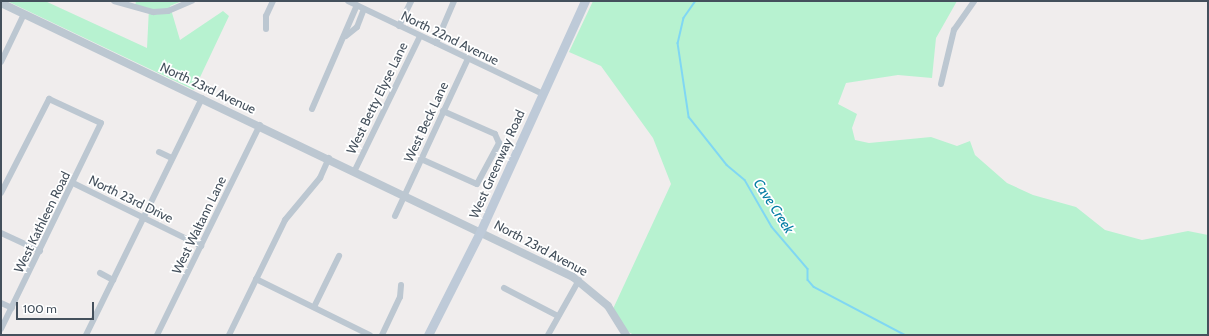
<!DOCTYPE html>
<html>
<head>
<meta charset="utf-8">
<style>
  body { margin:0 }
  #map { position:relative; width:1209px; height:336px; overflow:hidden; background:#f0eded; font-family:Cabin,sans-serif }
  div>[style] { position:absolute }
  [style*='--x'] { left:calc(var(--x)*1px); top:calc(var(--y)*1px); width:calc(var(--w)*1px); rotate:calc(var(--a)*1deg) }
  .green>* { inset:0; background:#b7f2d0 }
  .stream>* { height:1.5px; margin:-0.75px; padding:0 0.75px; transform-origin:0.75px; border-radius:0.75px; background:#80d7f3 }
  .minor>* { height:6px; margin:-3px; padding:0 3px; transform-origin:3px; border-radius:3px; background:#bcc7d1 }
  .tertiary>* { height:8px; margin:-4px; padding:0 4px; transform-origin:4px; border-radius:4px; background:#bcc7d1 }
  .secondary>* { height:9px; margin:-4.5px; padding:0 4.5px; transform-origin:4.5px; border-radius:4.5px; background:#becad8 }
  span { translate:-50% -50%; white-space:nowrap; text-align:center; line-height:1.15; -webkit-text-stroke:3.5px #fff; paint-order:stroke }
  .street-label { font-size:13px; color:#44505c }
  .water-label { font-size:14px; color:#027ca3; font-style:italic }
  .frame { position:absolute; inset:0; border:2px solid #44505c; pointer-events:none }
  .scale { position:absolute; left:16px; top:302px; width:78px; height:18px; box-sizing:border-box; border:2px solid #44505c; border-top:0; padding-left:5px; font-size:12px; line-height:14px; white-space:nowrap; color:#44505c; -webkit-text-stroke:3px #fff; paint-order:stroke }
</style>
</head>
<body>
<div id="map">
  <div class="green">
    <div style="clip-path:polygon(7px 1px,45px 1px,147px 48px,149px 8px,135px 6px,136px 1px,182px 1px,170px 6px,180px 40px,223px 11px,229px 16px,194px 90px)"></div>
    <div style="clip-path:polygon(593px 1px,957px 1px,936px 38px,932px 78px,898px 75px,846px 83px,838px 104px,857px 114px,852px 128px,855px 140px,869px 143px,931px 137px,957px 146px,970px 141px,975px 155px,1007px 183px,1033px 195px,1076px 207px,1105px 230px,1142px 240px,1188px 231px,1208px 235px,1208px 335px,634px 335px,623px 329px,612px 311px,671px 184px,653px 138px,601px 66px,569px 52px)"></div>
  </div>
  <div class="stream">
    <div style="--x:696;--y:1;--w:21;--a:125"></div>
    <div style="--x:684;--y:18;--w:26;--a:103"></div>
    <div style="--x:678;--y:43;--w:75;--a:81.5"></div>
    <div style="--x:689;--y:117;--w:61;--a:51.6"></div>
    <div style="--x:727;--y:165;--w:23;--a:40"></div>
    <div style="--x:745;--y:180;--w:54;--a:60.1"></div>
    <div style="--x:772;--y:227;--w:55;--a:49.4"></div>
    <div style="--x:808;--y:269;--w:11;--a:90"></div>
    <div style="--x:808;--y:280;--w:9;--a:49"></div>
    <div style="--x:814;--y:287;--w:103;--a:27.8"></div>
  </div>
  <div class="minor">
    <div style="--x:114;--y:1;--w:41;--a:15.8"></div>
    <div style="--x:153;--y:12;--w:15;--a:-4"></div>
    <div style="--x:168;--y:11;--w:26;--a:-23"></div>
    <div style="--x:348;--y:1;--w:216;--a:25.5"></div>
    <div style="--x:399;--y:26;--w:28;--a:-64"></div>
    <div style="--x:266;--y:29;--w:13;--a:-90"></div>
    <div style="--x:266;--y:16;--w:17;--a:-65"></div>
    <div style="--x:346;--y:36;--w:14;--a:-39"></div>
    <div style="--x:357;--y:27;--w:19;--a:-69"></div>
    <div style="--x:436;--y:43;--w:46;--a:-66.8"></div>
    <div style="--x:1;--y:62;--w:53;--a:-64.4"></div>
    <div style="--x:941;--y:84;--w:56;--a:-76.5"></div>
    <div style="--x:954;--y:30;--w:35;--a:-55"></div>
    <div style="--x:312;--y:109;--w:113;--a:-66.6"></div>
    <div style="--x:159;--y:152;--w:14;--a:25"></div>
    <div style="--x:421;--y:159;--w:61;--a:24.1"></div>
    <div style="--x:477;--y:184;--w:47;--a:-61.8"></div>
    <div style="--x:499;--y:143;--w:10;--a:-114"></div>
    <div style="--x:495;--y:134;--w:57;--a:-156.1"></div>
    <div style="--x:355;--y:170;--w:149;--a:-64.1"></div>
    <div style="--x:73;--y:183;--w:143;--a:26.2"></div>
    <div style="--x:1;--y:193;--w:106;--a:-62.9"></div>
    <div style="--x:49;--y:99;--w:57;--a:24.8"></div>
    <div style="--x:101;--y:123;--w:229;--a:115.9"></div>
    <div style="--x:395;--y:216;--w:173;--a:-65.1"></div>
    <div style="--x:1;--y:233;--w:43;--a:24.8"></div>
    <div style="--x:100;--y:273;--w:15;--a:28"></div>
    <div style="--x:256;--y:279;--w:127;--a:26.2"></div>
    <div style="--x:504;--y:288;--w:61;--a:27.4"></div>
    <div style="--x:1;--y:303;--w:12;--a:24"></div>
    <div style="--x:314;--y:307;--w:57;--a:-63.9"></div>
    <div style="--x:86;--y:335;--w:264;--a:-63.9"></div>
    <div style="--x:157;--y:335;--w:234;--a:-63.9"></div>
    <div style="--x:229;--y:335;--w:128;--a:-64"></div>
    <div style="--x:285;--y:220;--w:55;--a:-50.2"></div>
    <div style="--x:320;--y:178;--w:22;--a:-66"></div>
    <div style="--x:382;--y:335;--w:42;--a:-64.7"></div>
    <div style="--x:400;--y:297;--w:12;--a:-85"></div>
    <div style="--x:548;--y:335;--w:63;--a:-60.6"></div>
  </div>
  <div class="tertiary">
    <div style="--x:1;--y:3;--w:634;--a:25.6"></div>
    <div style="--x:573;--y:277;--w:45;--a:39.6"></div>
    <div style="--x:608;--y:306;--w:34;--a:58"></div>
  </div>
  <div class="secondary">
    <div style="--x:428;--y:335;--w:118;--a:-63.2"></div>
    <div style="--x:481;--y:230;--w:252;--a:-65.6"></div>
  </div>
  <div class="street-label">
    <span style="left:450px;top:38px;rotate:26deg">North 22nd Avenue</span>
    <span style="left:208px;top:88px;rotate:25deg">North 23rd Avenue</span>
    <span style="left:377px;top:98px;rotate:-64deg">West Betty Elyse Lane</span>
    <span style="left:426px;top:122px;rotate:-65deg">West Beck Lane</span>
    <span style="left:497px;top:164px;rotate:-66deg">West Greenway Road</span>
    <span style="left:131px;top:199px;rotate:26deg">North 23rd Drive</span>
    <span style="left:42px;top:222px;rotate:-64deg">West Kathleen Road</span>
    <span style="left:199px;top:225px;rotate:-64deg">West Waltann Lane</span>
    <span style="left:541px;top:248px;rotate:28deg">North 23rd Avenue</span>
  </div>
  <div class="water-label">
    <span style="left:774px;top:206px;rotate:57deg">Cave Creek</span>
  </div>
  <div class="frame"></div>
  <div class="scale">100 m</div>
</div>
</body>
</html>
